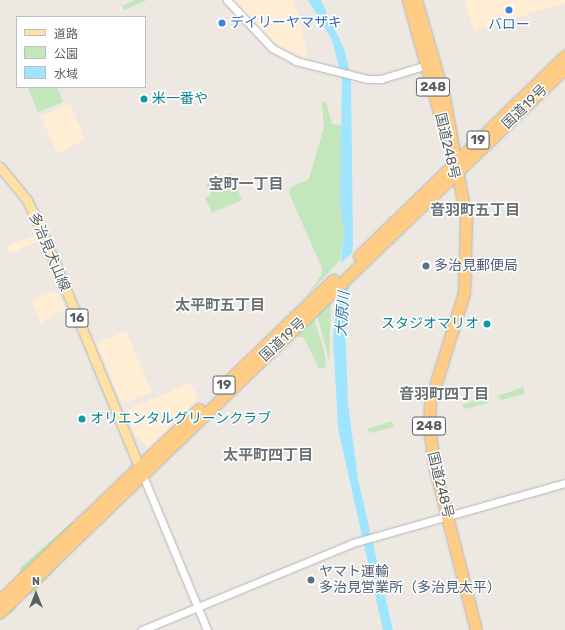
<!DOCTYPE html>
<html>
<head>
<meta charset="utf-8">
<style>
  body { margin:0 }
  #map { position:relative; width:565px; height:630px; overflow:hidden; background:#ede8e1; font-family:Rubik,"Noto Sans JP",sans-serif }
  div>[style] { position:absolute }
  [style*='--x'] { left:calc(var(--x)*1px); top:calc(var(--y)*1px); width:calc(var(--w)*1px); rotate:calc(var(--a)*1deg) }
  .commercial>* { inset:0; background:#ffeed4 }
  .green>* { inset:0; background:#c3e6bc }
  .water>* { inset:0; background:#9fe5ff }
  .pier>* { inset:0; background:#ede8e1 }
  .roads { filter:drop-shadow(0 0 1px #b2b5b9) drop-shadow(0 0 1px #b2b5b9) }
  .minor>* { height:7px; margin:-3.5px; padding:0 3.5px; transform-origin:3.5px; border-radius:3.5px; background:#fff }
  .major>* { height:9px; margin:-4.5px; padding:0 4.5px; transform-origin:4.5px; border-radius:4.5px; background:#ffe1a4 }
  .highway>* { height:11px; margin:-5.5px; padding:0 5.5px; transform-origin:5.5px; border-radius:5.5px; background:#ffcc86 }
  .dots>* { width:11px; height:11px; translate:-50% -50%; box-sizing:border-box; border:2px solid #fff; border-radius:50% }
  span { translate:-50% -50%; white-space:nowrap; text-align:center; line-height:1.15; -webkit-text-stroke:3px #fff; paint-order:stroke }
  .shield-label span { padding:1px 3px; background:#fff; border:1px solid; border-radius:3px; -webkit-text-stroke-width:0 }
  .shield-label { font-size:13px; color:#595f62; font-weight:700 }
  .shop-label { font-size:14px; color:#366cbe }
  .left { translate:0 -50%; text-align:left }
  .culture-label { font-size:14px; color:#0d838f }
  .right { translate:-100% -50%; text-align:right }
  .street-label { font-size:14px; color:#595f62 }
  .service-label { font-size:14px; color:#4e5e75 }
  .neighbourhood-label { font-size:15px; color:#6a7174; font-weight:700 }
  .water-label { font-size:15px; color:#347ca3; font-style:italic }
  .legend { position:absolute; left:16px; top:16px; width:130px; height:72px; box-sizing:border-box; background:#fff; border:1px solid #bdbfc0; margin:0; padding:5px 7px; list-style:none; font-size:12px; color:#595f62 }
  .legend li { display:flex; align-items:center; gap:8px; height:20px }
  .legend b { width:20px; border:1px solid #bdbfc0 }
  .north { position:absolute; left:16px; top:574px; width:40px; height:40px; -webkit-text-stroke:3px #fff; paint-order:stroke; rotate:0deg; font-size:11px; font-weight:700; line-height:16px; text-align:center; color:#595f62 }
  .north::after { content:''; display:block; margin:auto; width:14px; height:18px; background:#595f62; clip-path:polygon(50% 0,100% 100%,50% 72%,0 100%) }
</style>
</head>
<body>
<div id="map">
  <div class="commercial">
    <div style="clip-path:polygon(233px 0,292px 0,299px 16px,308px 59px,272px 43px)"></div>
    <div style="clip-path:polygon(464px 0,565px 0,565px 3px,474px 31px)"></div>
    <div style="clip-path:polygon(70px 104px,85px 139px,57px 154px,41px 116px)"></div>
    <div style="clip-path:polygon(34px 235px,37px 242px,10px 254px,6px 247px)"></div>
    <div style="clip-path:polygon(54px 291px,59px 294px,65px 309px,41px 324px,31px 301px)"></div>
    <div style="clip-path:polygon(126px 331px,152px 392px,122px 404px,96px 343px)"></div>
    <div style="clip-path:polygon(190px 383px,198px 399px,149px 448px,134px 433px,125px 411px)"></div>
  </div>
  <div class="green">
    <div style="clip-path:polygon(135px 0,147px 0,124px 10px,122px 6px)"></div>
    <div style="clip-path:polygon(57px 87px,63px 102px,38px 112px,28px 88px)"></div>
    <div style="clip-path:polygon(326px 101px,332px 124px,341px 125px,344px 232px,340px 260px,302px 301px,321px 276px,322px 268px,289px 193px,290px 188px,309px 179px,324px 127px,322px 103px)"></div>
    <div style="clip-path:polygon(231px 174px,242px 200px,212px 213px,205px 198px,211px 195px,206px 184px)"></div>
    <div style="clip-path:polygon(331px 302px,329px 360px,317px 315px)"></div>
    <div style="clip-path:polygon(314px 319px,325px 354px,326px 367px,319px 369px,304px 338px,296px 336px)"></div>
    <div style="clip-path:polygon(523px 387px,525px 394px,501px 400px,498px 396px)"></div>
    <div style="clip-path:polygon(487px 396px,489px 403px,465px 409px,462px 405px)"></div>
    <div style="clip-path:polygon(392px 421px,394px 427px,370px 433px,367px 429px)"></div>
    <div style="clip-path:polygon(72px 522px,75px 522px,20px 575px,20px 568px)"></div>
    <div style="clip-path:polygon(83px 539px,33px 594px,29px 594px,28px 592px)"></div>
    <div style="clip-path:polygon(19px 599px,15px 610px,0 620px,0 618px)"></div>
  </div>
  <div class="water">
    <div style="clip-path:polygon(308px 0,321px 0,345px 51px,351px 80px,353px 245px,345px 323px,348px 404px,358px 479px,393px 630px,383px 630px,338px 428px,333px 337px,344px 232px,340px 198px,342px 79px,332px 40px)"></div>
  </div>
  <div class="pier">
    <div style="clip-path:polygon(354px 251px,351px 283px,335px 298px,338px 266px)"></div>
  </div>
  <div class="roads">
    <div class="minor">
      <div style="--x:227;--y:0;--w:66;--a:46.8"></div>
      <div style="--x:272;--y:48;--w:27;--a:28"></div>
      <div style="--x:296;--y:61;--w:73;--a:14.2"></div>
      <div style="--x:367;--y:79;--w:14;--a:0"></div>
      <div style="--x:381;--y:79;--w:51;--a:-17"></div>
      <div style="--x:143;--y:476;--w:167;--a:67.4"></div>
      <div style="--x:142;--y:630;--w:228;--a:-22.4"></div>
      <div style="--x:353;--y:543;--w:220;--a:-15.8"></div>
    </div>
    <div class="major">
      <div style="--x:0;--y:167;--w:43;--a:50.7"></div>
      <div style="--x:27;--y:200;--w:45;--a:65.1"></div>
      <div style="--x:46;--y:241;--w:249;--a:67.6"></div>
    </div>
    <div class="highway">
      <div style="--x:408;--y:0;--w:119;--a:74.5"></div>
      <div style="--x:416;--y:0;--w:101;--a:73.9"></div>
      <div style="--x:444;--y:97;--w:124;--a:79.8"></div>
      <div style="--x:466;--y:219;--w:74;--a:91.5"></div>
      <div style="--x:464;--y:293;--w:114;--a:107.3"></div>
      <div style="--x:430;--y:402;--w:27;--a:92"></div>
      <div style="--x:429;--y:429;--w:40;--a:81.5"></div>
      <div style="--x:435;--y:469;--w:166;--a:75.7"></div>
      <div style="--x:359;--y:256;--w:287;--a:-44.2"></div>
      <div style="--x:230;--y:379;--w:143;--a:-43.9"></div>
      <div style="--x:0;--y:600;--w:276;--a:-43.8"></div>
      <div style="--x:0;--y:612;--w:784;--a:-43.92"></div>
    </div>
  </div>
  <div class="dots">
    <div style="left:509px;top:10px;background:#3f7fe0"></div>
    <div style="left:222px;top:23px;background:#3f7fe0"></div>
    <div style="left:144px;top:99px;background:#0f9aa8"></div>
    <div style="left:426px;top:266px;background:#5c6f8a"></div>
    <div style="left:487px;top:324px;background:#0f9aa8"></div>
    <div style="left:82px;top:419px;background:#0f9aa8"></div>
    <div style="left:311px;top:580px;background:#5c6f8a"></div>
  </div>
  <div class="shield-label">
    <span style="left:433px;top:87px">248</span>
    <span style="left:478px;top:140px">19</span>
    <span style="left:77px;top:318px">16</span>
    <span style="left:224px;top:385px">19</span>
    <span style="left:429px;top:426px">248</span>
  </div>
  <div class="shop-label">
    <span class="left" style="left:230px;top:23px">デイリーヤマザキ</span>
    <span style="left:509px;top:25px">バロー</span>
  </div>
  <div class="culture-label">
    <span class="left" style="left:152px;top:99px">米一番や</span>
    <span class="right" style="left:479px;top:324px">スタジオマリオ</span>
    <span class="left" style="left:90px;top:419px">オリエンタルグリーンクラブ</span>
  </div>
  <div class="street-label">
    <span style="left:525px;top:107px;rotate:-44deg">国道19号</span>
    <span style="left:447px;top:146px;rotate:77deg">国道248号</span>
    <span style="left:49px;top:252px;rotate:67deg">多治見犬山線</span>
    <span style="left:283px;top:340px;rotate:-43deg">国道19号</span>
    <span style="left:440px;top:485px;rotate:76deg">国道248号</span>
  </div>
  <div class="service-label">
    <span class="left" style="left:434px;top:266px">多治見郵便局</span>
    <span class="left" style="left:319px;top:580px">ヤマト運輸<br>多治見営業所（多治見太平）</span>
  </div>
  <div class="neighbourhood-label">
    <span style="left:246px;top:185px">宝町一丁目</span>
    <span style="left:475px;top:211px">音羽町五丁目</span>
    <span style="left:220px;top:306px">太平町五丁目</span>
    <span style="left:444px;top:395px">音羽町四丁目</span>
    <span style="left:268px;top:456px">太平町四丁目</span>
  </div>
  <div class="water-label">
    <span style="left:343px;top:314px;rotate:-86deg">大原川</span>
  </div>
  <ul class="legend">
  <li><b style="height:5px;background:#ffe1a4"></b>道路</li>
  <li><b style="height:11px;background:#c3e6bc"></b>公園</li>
  <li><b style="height:11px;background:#9fe5ff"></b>水域</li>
  </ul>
  <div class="north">N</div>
</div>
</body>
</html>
